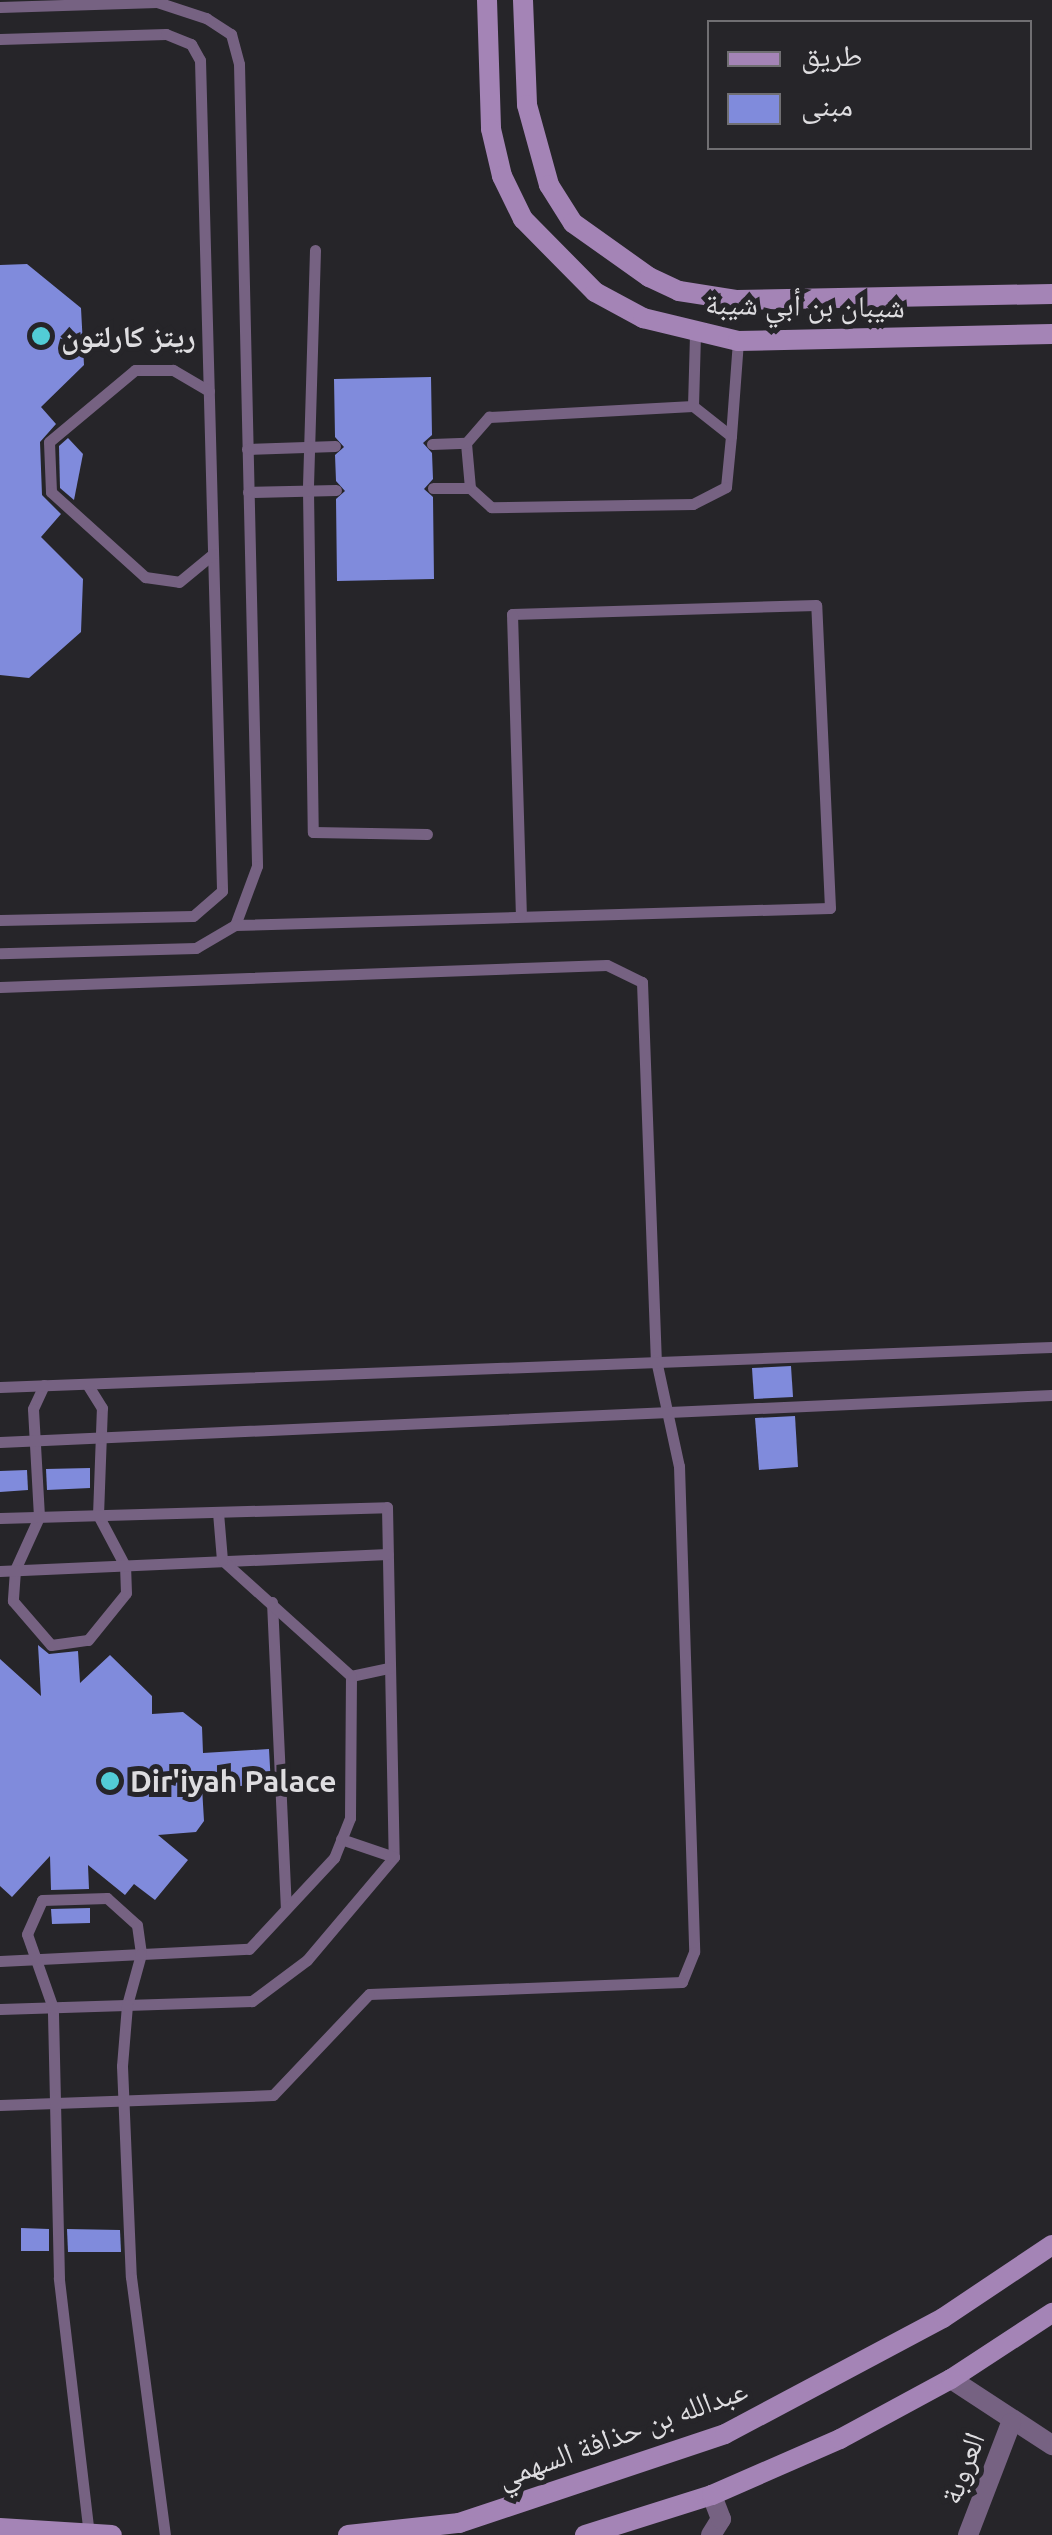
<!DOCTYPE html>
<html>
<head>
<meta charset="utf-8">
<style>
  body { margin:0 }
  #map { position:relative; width:1052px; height:2535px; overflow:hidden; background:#262529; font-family:Ubuntu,"Noto Naskh Arabic",sans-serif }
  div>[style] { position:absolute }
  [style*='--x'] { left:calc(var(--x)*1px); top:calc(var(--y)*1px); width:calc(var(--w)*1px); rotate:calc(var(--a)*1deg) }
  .building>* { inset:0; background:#808bdc }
  .lane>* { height:11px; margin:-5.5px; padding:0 5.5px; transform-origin:5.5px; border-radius:5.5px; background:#766282 }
  .street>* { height:20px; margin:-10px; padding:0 10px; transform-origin:10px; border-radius:10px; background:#766282 }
  .secondary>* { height:20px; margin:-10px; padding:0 10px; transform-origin:10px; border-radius:10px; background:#a484b6 }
  .dots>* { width:28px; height:28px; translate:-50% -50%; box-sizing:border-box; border:5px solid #262529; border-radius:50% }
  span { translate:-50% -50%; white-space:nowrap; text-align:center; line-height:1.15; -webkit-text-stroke:10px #262529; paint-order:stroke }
  .street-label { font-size:30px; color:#dedde0 }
  .poi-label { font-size:30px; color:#dedde0; font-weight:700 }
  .left { translate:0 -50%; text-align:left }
  .legend { position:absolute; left:707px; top:20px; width:325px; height:130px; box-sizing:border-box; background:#262529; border:2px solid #706f72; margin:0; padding:12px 18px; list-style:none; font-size:30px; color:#dedde0 }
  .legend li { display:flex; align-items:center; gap:20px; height:50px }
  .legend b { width:50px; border:2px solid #706f72 }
</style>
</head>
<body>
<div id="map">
  <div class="building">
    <div style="clip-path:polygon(27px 264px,81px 308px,84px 365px,41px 407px,56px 424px,40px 442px,42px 495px,61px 514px,41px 537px,83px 579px,81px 632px,29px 678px,0 675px,0 265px)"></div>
    <div style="clip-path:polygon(431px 377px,432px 435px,423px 443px,432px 453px,433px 479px,424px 489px,433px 497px,434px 579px,337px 581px,336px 499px,345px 491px,336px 481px,335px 455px,344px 447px,335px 437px,334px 379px)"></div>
    <div style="clip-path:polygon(68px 438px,83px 454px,74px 500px,60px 488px,59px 446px)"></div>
    <div style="clip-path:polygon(791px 1366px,793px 1397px,754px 1399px,752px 1368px)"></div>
    <div style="clip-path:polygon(795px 1416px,798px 1467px,759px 1470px,755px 1418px)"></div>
    <div style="clip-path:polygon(90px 1468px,90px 1488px,47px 1490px,46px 1469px)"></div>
    <div style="clip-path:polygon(27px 1470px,28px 1490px,0 1492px,0 1471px)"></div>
    <div style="clip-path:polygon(38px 1645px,49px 1654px,78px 1651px,80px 1683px,110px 1655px,152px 1696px,152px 1714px,183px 1712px,202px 1727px,203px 1753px,269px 1749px,271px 1785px,202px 1787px,204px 1821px,196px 1832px,158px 1835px,188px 1860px,155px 1900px,134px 1884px,125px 1895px,88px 1865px,89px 1889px,51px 1890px,50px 1856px,12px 1897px,0 1886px,0 1659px,41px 1696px)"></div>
    <div style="clip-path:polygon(90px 1908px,90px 1923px,52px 1924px,51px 1909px)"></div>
    <div style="clip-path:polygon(21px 2228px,49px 2229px,49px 2251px,21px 2251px)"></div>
    <div style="clip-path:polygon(67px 2229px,120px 2230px,121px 2252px,68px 2252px)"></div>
  </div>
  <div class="lane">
    <div style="--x:0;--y:7;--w:157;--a:-1.8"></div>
    <div style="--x:157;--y:2;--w:52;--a:18.1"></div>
    <div style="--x:206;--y:18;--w:30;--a:33"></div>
    <div style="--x:231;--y:34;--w:31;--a:75"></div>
    <div style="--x:239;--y:64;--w:802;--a:88.71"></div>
    <div style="--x:257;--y:866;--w:63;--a:110.4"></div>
    <div style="--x:235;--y:925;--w:45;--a:149.5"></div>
    <div style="--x:196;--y:948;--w:196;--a:178.5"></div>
    <div style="--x:0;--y:39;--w:166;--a:-1.7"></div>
    <div style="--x:166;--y:34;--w:27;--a:22"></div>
    <div style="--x:191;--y:44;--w:18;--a:61"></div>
    <div style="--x:200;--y:60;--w:831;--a:88.48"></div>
    <div style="--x:222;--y:891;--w:38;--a:139"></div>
    <div style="--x:193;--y:916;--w:193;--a:178.8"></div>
    <div style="--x:315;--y:250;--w:240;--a:91.7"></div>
    <div style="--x:308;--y:490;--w:342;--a:89.2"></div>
    <div style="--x:313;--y:832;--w:114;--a:1"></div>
    <div style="--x:209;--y:391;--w:42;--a:-149.7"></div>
    <div style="--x:173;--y:370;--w:38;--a:180"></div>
    <div style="--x:135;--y:370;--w:112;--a:140.1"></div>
    <div style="--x:49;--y:442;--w:50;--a:87.7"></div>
    <div style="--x:51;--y:492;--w:127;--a:42.1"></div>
    <div style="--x:145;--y:577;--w:34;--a:8"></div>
    <div style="--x:179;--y:582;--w:44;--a:-39.5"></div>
    <div style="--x:693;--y:406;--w:48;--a:38.3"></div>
    <div style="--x:731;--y:436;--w:51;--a:95.6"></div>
    <div style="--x:726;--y:487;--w:37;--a:153"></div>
    <div style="--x:693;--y:504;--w:202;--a:179.1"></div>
    <div style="--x:491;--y:507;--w:28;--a:-138"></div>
    <div style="--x:470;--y:488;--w:45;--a:-95.1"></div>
    <div style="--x:466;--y:443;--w:35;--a:-49"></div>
    <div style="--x:489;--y:417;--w:204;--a:-3.1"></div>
    <div style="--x:693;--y:406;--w:71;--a:-88.4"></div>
    <div style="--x:731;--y:436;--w:95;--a:-85.8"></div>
    <div style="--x:432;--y:444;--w:34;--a:-2"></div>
    <div style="--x:247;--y:449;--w:88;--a:-2"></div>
    <div style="--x:433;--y:488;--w:37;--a:0"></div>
    <div style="--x:248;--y:492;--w:88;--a:-1.3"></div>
    <div style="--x:235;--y:925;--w:595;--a:-1.64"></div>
    <div style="--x:830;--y:908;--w:303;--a:-92.6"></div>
    <div style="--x:816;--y:605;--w:304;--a:178.3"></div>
    <div style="--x:512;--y:614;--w:302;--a:88.3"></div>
    <div style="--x:0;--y:987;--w:607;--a:-2.08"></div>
    <div style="--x:607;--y:965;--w:39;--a:26"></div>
    <div style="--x:642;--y:982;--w:378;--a:87.9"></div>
    <div style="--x:656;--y:1360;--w:108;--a:77.8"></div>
    <div style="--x:679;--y:1466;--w:486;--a:88.2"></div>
    <div style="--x:694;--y:1952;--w:32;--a:112"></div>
    <div style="--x:682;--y:1982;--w:313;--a:177.8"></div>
    <div style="--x:369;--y:1994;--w:139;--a:133.5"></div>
    <div style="--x:273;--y:2095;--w:273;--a:177.9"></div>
    <div style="--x:44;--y:1385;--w:26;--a:115"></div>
    <div style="--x:33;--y:1409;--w:108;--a:86.8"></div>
    <div style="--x:39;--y:1517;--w:58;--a:114.4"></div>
    <div style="--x:15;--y:1570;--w:31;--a:94"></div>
    <div style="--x:13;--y:1601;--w:58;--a:49.2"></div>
    <div style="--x:51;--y:1645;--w:37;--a:-8"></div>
    <div style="--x:88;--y:1640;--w:60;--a:-51"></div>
    <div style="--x:126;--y:1593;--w:27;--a:-92"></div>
    <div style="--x:125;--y:1566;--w:58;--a:-117.9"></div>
    <div style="--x:98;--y:1515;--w:107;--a:-87.9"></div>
    <div style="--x:102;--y:1408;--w:28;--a:-122"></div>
    <div style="--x:0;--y:1387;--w:1053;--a:-2.18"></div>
    <div style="--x:0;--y:1442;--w:1053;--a:-2.56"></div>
    <div style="--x:0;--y:1518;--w:387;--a:-1.6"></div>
    <div style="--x:387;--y:1507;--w:350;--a:88.9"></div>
    <div style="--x:394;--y:1857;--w:135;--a:130.2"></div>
    <div style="--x:307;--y:1960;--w:69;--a:143.3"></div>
    <div style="--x:252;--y:2001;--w:252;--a:178.2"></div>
    <div style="--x:0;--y:1571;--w:388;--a:-2.5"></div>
    <div style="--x:272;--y:1602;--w:307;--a:87.4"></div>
    <div style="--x:351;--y:1676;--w:40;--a:-12"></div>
    <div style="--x:341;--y:1839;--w:56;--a:18.8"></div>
    <div style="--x:0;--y:1961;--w:249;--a:-2.8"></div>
    <div style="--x:249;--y:1949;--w:125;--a:-47"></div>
    <div style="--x:334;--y:1858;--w:43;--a:-68.2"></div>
    <div style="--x:350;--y:1818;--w:142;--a:-89.6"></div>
    <div style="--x:351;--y:1676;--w:173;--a:-138"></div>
    <div style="--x:222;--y:1560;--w:48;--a:-94.8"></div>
    <div style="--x:89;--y:2535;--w:259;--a:-96.7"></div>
    <div style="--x:59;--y:2278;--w:270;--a:-91.3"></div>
    <div style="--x:53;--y:2008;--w:78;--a:-109.4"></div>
    <div style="--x:27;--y:1934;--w:37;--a:-66"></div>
    <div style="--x:42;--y:1900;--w:65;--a:-1.8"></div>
    <div style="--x:107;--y:1898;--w:40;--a:42"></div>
    <div style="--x:137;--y:1925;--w:29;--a:82"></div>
    <div style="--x:141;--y:1954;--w:53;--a:105.4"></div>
    <div style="--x:127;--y:2005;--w:61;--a:94.7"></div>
    <div style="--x:122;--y:2066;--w:211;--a:87.6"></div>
    <div style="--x:131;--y:2277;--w:260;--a:82.5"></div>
  </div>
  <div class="street">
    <div style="--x:951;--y:2379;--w:121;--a:33.2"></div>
    <div style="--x:711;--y:2535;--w:19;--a:-58"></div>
    <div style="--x:721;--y:2519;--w:26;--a:-111"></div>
    <div style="--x:968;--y:2535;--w:120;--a:-69"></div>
  </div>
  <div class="secondary">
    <div style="--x:487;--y:0;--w:129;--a:88.2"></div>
    <div style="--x:491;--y:129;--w:48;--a:76.8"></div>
    <div style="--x:502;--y:176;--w:48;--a:64"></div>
    <div style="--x:523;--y:219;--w:103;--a:45.4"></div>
    <div style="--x:595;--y:292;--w:55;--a:28.4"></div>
    <div style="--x:643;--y:318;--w:98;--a:13.6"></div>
    <div style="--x:738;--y:341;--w:314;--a:-1.3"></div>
    <div style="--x:523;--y:0;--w:105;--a:87.8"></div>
    <div style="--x:527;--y:105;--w:83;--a:74.6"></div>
    <div style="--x:549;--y:185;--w:45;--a:57.7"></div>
    <div style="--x:573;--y:223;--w:93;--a:35.4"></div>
    <div style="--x:649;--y:277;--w:33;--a:25"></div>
    <div style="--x:679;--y:291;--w:59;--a:8.8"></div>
    <div style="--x:737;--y:300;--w:315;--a:-1.1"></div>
    <div style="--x:0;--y:2528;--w:112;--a:3.6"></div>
    <div style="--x:348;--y:2535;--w:112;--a:-6.2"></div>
    <div style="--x:459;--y:2523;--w:280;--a:-18.5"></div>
    <div style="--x:725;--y:2434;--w:247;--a:-28"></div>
    <div style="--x:943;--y:2318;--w:131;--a:-33.8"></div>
    <div style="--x:585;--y:2535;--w:133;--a:-17.5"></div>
    <div style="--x:712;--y:2495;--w:140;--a:-23.6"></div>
    <div style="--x:840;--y:2439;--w:126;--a:-28.4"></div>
    <div style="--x:951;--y:2379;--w:121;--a:-33.2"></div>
  </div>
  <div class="dots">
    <div style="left:41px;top:336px;background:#52ccd6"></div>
    <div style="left:110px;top:1781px;background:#52ccd6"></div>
  </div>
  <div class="street-label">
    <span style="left:805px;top:305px;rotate:1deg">شيبان بن أبي شيبة</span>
    <span style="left:622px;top:2433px;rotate:-20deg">عبدالله بن حذافة السهمي</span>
    <span style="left:962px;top:2468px;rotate:-69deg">العروبة</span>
  </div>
  <div class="poi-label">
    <span class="left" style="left:61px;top:336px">ريتز كارلتون</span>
    <span class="left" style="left:130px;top:1781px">Dir'iyah Palace</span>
  </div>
  <ul class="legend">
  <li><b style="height:12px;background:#a484b6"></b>طريق</li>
  <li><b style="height:28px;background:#808bdc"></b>مبنى</li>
  </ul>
</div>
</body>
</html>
